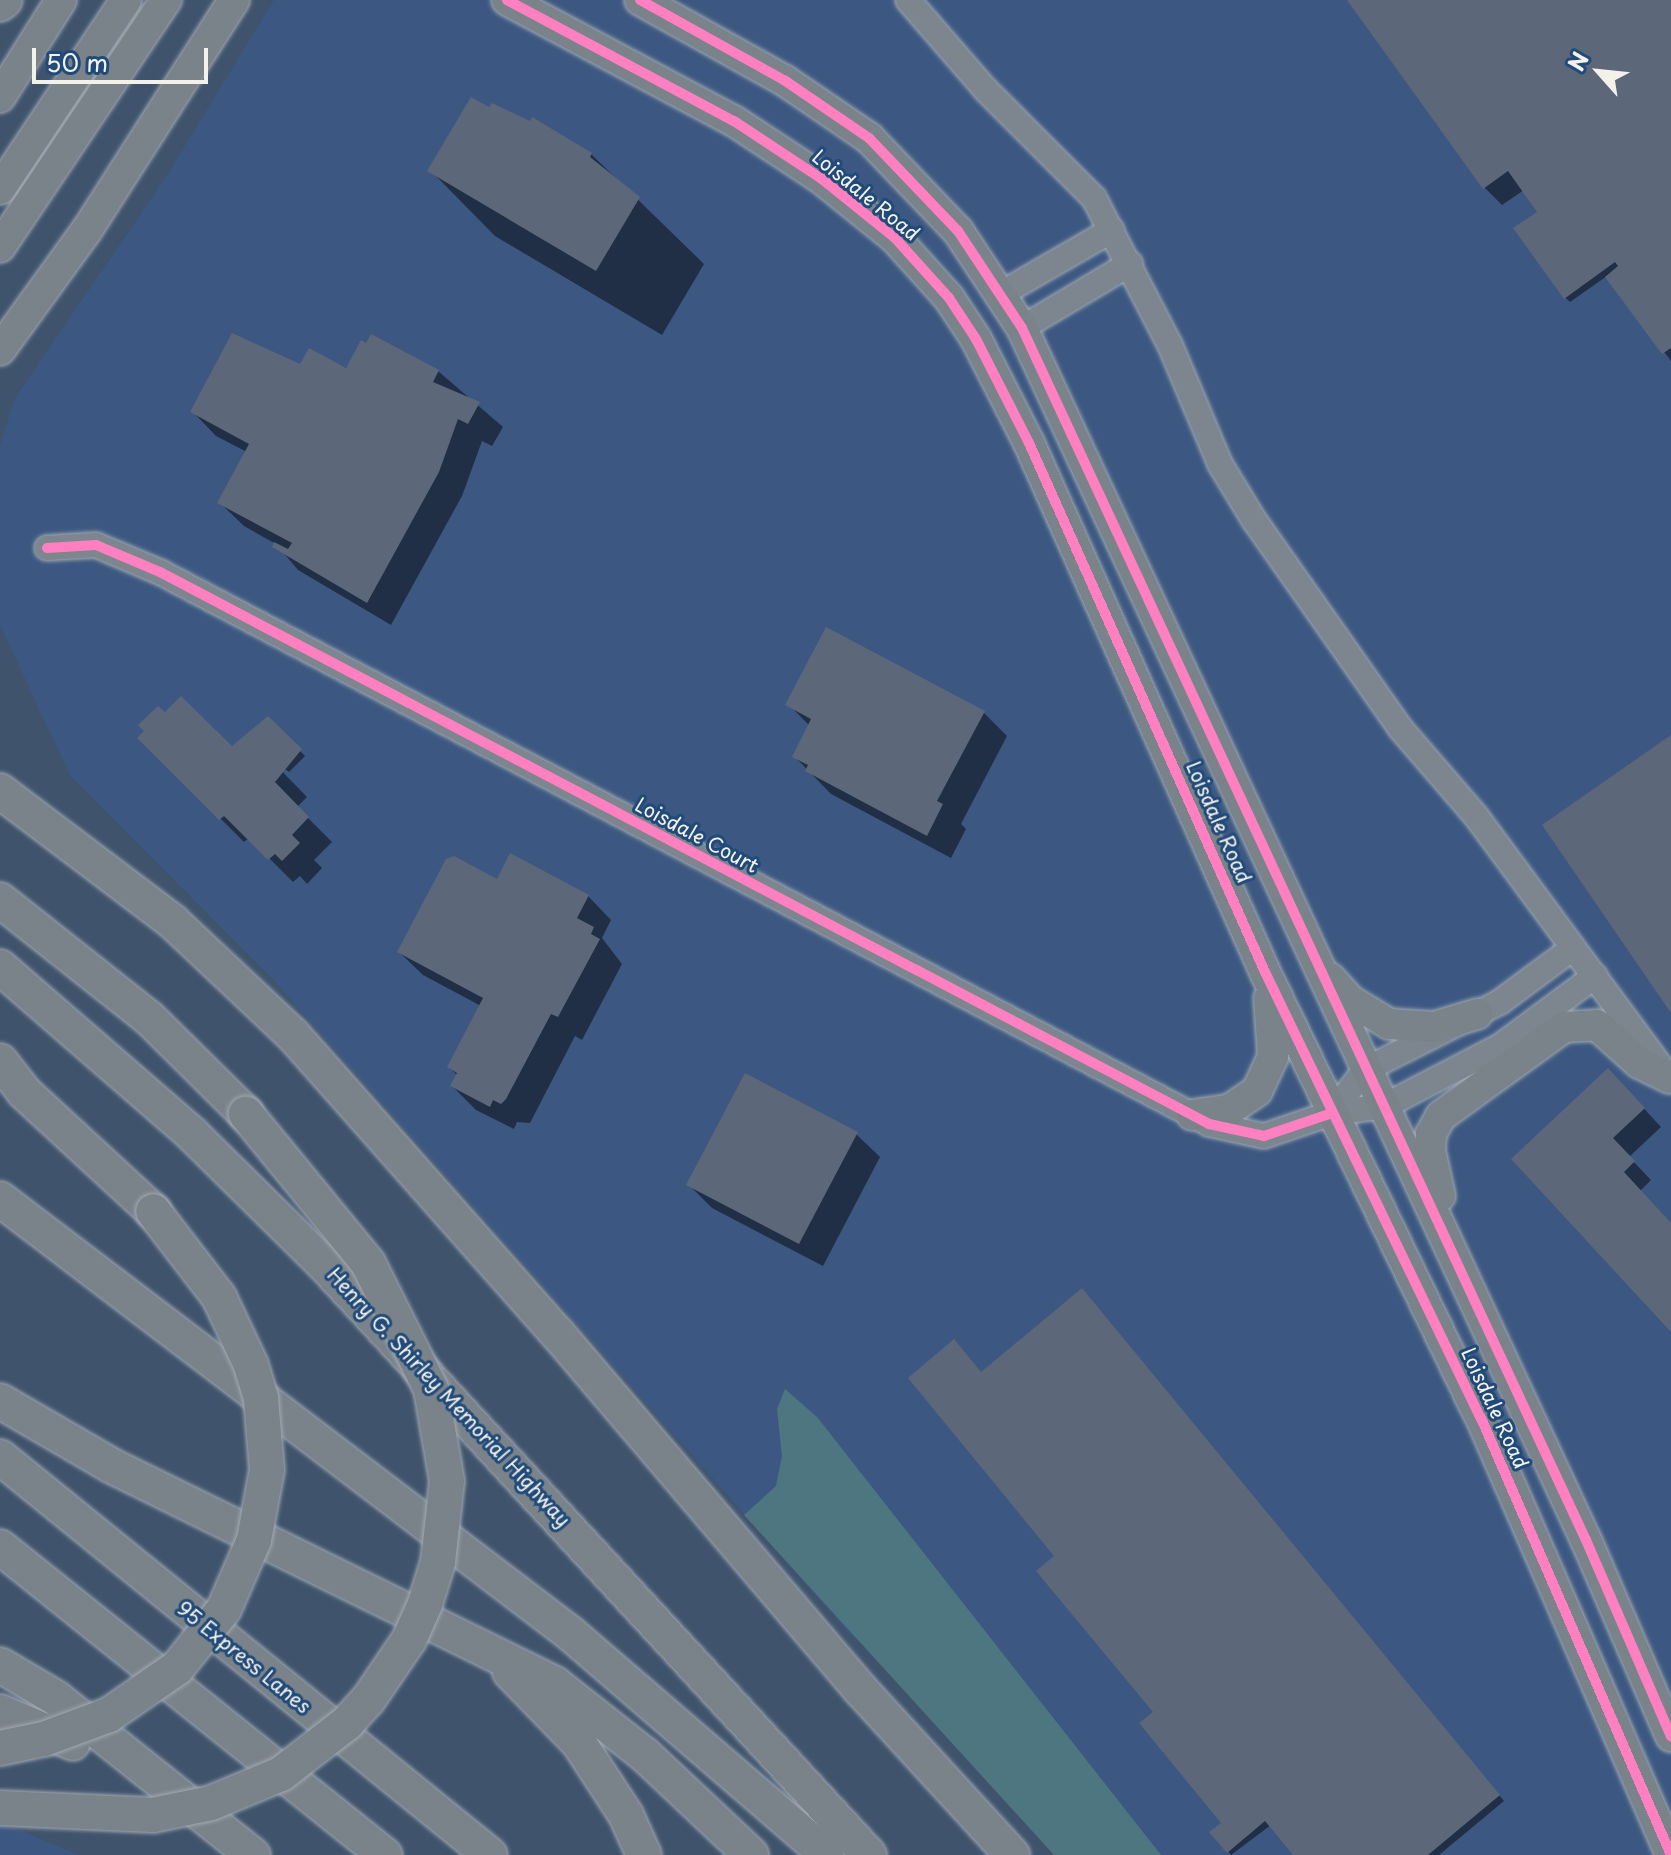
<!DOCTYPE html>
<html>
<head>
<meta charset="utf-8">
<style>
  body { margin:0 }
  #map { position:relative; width:1671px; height:1855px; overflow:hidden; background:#3f536c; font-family:"Playpen Sans",sans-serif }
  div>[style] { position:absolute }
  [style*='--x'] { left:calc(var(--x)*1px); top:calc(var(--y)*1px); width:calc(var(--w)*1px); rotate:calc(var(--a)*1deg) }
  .built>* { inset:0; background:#3c5882 }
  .green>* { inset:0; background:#4e7681 }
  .shadow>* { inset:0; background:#0007 }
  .building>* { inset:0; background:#5c677a }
  .roads { filter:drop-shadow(0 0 2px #a0a9b2) drop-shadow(0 0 2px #a0a9b2) }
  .minor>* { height:24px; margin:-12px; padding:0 12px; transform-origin:12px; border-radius:12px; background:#7d868e }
  .major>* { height:30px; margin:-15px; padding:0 15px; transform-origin:15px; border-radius:15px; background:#7a828a }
  .highway>* { height:34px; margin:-17px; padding:0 17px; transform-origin:17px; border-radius:17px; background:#7a828a }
  .bridges { filter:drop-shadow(0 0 2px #a0a9b2) drop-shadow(0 0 2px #a0a9b2) }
  .highway-bridge>* { height:34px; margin:-17px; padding:0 17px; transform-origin:17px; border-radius:17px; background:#7a828a }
  .cycleway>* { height:10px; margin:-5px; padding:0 5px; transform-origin:5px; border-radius:5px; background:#ff80c0 }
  span { translate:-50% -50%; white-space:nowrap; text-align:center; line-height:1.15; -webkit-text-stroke:6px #1f4a7a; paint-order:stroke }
  .street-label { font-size:20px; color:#f4f1e8 }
  .north { position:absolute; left:1559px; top:32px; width:80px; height:80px; -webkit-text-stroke:6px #1f4a7a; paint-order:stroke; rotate:297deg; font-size:22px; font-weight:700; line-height:32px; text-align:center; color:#f4f1e8 }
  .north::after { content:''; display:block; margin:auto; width:28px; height:36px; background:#f4f1e8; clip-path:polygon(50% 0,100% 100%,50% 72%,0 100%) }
  .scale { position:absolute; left:32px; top:48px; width:176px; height:36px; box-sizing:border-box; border:4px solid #f4f1e8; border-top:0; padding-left:10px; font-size:24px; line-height:28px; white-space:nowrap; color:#f4f1e8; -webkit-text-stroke:6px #1f4a7a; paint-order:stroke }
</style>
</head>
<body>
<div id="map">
  <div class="built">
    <div style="clip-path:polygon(274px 0,1671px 0,1671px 1842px,1650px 1855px,1115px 1855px,849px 1633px,270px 976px,70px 775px,0 625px,0 445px,15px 398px,164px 180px)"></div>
    <div style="clip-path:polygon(0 1826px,20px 1830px,78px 1855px,0 1855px)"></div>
  </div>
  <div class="green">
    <div style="clip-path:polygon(785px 1389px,817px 1417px,1161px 1855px,1054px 1855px,744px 1515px,776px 1486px,782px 1456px,777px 1409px)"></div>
  </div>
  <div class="shadow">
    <div style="clip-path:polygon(1350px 0,1671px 0,1671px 361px,1607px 276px,1570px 302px,1565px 297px,1540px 212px,1524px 190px,1502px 205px,1485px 188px)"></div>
    <div style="clip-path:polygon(490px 110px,531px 124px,591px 154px,704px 264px,662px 335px,495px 236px,430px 170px)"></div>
    <div style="clip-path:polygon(301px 366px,438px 371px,503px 427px,492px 446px,482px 441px,462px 496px,391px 625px,298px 570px,276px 544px,244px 526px,220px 503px,247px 452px,216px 436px,193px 412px)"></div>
    <div style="clip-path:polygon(788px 704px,984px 713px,1007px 736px,961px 824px,966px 829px,951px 858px,831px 794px,794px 756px,810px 726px)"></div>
    <div style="clip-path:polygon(268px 719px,305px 756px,289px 772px,266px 755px,307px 797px,297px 807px,332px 842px,314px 860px,322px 868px,307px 884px,300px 876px,293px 882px,249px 838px,244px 842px,140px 738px,232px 749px)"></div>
    <div style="clip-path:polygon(498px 882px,588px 896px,611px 920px,602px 938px,622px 964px,582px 1040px,575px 1036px,530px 1123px,517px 1122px,514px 1129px,476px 1110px,452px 1086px,458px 1076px,449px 1067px,481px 1006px,423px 975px,399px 952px)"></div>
    <div style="clip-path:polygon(1625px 1088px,1661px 1127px,1629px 1157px,1651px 1180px,1640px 1191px,1671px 1224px,1671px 1329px,1513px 1159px)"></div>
    <div style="clip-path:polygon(856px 1134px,880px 1157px,823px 1266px,712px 1208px,689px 1185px)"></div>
    <div style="clip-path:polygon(1087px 1295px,1504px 1801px,1439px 1855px,1296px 1855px,1271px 1825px,1231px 1855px,1212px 1833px,1224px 1823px,1057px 1556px,981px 1374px)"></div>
  </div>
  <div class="building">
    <div style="clip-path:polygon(1347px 0,1671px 0,1671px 348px,1662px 354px,1605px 277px,1618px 266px,1615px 262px,1564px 299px,1513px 228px,1537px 212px,1508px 171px,1483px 189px)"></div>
    <div style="clip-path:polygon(471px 97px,489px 107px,492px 103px,530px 121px,532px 117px,592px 153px,590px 157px,640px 197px,596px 271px,427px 171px)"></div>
    <div style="clip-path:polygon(232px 333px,300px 364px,309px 348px,346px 368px,361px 340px,366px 343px,371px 334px,439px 370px,433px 382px,480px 402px,468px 424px,458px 419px,439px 472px,367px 603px,272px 547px,274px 542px,288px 549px,292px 543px,217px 503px,249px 444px,190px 412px)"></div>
    <div style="clip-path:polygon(826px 627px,985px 711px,937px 801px,943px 804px,927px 836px,805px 771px,808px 765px,792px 757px,811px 719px,785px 705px)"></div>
    <div style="clip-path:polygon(181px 696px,232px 746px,268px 716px,302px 749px,275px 782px,309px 817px,292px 835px,300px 843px,282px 861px,275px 854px,268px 860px,224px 816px,219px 820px,137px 738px,144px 731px,138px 725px,158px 706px,165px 712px)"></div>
    <div style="clip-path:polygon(1671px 735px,1671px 1013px,1542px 825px)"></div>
    <div style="clip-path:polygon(510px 853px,589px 895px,577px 918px,594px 927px,591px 934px,600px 939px,558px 1017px,551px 1014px,506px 1099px,501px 1104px,493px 1100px,490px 1107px,450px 1086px,457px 1073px,447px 1067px,483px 998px,397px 952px,446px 859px,454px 856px,497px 879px)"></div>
    <div style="clip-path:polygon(1608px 1068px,1645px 1108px,1613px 1138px,1635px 1161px,1624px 1172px,1671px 1223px,1671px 1332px,1511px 1159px)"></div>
    <div style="clip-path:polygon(745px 1073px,858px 1132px,799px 1244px,686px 1185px)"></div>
    <div style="clip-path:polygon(1082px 1288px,1500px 1795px,1428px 1855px,1293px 1855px,1265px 1821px,1227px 1853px,1209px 1832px,1221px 1823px,1139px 1723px,1153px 1712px,1036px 1571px,1054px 1556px,908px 1378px,954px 1339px,981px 1372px)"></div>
  </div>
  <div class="roads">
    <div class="minor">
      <div style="--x:908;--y:0;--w:119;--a:49.1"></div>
      <div style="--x:986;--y:90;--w:153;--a:45"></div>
      <div style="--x:1094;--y:198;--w:165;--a:62.7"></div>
      <div style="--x:1170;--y:345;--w:129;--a:67.2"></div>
      <div style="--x:1220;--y:464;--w:66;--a:58.7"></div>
      <div style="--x:1254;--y:520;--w:254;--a:54.9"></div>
      <div style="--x:1400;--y:728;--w:116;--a:49.2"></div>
      <div style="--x:1476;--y:816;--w:327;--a:53.6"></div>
      <div style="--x:1001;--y:294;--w:128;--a:-30"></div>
      <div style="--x:1022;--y:328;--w:126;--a:-30.7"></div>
      <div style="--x:47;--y:548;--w:49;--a:-3.5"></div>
      <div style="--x:96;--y:545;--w:69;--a:22.9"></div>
      <div style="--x:160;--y:572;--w:1185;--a:27.75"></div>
      <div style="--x:1209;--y:1124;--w:56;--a:12.3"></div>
      <div style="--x:1264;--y:1136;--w:72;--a:-18.7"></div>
      <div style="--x:1332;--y:1113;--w:53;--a:-7.5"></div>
      <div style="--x:1385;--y:1106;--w:132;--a:-27.5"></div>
      <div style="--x:1502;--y:1045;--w:116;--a:-36.6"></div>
      <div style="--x:1332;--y:1113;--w:54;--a:-52.5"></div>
      <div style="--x:1365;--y:1070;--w:151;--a:-26.7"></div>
      <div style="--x:1500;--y:1002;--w:91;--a:-36.5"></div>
    </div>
    <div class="major">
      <div style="--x:507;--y:0;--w:257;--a:28.1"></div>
      <div style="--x:734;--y:121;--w:105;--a:33.4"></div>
      <div style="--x:822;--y:179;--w:94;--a:38.9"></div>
      <div style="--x:895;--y:238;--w:81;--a:48"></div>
      <div style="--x:949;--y:298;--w:49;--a:56.6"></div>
      <div style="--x:976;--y:339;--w:117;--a:63"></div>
      <div style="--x:1029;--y:443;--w:579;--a:65.96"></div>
      <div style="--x:1265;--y:972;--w:496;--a:64.2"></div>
      <div style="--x:1481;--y:1418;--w:476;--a:66.5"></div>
      <div style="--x:640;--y:0;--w:165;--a:29.1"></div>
      <div style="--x:784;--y:80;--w:103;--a:34.3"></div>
      <div style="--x:869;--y:138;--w:129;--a:46.3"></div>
      <div style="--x:958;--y:231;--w:116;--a:56.6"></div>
      <div style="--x:1022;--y:328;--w:1337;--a:65.05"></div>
      <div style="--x:1586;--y:1540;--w:214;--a:66.6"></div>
      <div style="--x:0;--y:97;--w:115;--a:-57.8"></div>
      <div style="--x:0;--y:189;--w:227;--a:-56.3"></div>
      <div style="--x:0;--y:247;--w:298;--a:-56.1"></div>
      <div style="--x:0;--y:350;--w:148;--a:-54.1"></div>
      <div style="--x:87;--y:230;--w:273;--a:-57.4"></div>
      <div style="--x:1330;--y:978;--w:31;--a:48"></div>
      <div style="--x:1351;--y:1001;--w:44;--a:31.2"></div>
      <div style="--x:1389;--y:1024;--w:45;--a:3.8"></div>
      <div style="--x:1434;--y:1027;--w:45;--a:-16.8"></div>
      <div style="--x:1192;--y:1115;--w:37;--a:-8"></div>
      <div style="--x:1229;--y:1110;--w:34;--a:-34"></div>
      <div style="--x:1257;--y:1091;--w:38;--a:-65"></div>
      <div style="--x:1273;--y:1056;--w:58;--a:-93.9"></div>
      <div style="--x:1440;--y:1196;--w:46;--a:-102.5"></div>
      <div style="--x:1430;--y:1151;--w:17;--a:-87"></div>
      <div style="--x:1431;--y:1134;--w:21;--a:-61"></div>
      <div style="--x:1441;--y:1116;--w:152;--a:-35.9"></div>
      <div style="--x:1564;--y:1027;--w:33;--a:-3"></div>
      <div style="--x:1597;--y:1025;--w:57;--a:42.1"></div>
      <div style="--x:1639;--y:1063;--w:34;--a:26"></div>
    </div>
    <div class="highway">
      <div style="--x:0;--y:4;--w:6;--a:-39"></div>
      <div style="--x:0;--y:791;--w:217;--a:37.1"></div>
      <div style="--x:173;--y:922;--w:165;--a:43.3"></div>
      <div style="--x:293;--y:1035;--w:398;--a:48.5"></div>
      <div style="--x:557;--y:1333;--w:469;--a:49.6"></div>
      <div style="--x:861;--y:1690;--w:224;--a:47.5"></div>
      <div style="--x:0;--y:900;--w:190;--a:38.4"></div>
      <div style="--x:149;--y:1018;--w:136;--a:44.7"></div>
      <div style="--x:0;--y:967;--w:256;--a:41"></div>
      <div style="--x:193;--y:1135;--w:181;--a:44.6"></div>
      <div style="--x:322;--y:1262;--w:807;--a:47.31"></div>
      <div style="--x:0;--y:1061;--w:39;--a:52"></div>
      <div style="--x:24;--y:1092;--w:176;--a:42.7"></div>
      <div style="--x:0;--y:1199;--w:718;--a:37.3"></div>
      <div style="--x:571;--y:1634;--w:338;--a:40.8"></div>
      <div style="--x:0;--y:1401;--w:129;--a:30.1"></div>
      <div style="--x:112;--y:1466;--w:494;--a:26.2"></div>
      <div style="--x:555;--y:1684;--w:115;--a:38.3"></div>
      <div style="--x:645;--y:1755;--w:146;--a:43.3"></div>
      <div style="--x:0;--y:1457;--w:631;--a:39.09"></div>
      <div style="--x:0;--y:1547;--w:493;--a:38.7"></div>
      <div style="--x:0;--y:1665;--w:65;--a:30.5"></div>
      <div style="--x:56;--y:1698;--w:252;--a:38.6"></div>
      <div style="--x:510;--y:1672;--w:99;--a:45.8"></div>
      <div style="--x:579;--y:1743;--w:86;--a:56.9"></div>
      <div style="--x:626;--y:1815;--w:44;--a:65.8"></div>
      <div style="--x:0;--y:1712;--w:79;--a:23"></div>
    </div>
  </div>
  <div class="bridges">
    <div class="highway-bridge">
      <div style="--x:0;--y:1748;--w:45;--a:-11.6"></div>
      <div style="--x:44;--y:1739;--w:69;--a:-20.3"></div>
      <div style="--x:109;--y:1715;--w:83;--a:-34.7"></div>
      <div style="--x:177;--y:1668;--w:75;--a:-51.5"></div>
      <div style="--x:224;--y:1609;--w:75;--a:-66.5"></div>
      <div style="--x:254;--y:1540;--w:71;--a:-79.5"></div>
      <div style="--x:267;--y:1470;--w:72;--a:-94.8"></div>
      <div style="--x:261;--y:1398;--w:34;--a:-107"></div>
      <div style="--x:251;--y:1365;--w:75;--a:-115.2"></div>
      <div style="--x:219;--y:1297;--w:108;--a:-127.5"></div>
      <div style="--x:0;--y:1808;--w:153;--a:2.6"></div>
      <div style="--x:153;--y:1815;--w:59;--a:-11.7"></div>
      <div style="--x:211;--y:1803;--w:76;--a:-22.5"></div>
      <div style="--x:281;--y:1774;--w:83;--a:-37.7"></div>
      <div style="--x:347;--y:1723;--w:31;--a:-48"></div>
      <div style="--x:368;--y:1700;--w:73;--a:-55.7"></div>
      <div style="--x:409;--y:1640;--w:39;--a:-66"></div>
      <div style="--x:425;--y:1604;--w:44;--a:-72.8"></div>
      <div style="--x:438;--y:1562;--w:81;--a:-83.7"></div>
      <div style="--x:447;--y:1481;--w:93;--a:-99.9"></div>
      <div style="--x:431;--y:1389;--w:141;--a:-116.6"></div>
      <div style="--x:368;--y:1263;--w:193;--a:-129.3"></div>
    </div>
  </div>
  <div class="cycleway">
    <div style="--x:507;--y:0;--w:257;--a:28.1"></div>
    <div style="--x:734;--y:121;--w:105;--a:33.4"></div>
    <div style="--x:822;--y:179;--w:94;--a:38.9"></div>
    <div style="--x:895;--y:238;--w:81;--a:48"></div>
    <div style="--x:949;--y:298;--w:49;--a:56.6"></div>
    <div style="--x:976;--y:339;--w:117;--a:63"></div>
    <div style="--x:1029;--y:443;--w:579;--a:65.96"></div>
    <div style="--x:1265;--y:972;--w:496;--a:64.2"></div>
    <div style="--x:1481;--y:1418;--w:476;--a:66.5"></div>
    <div style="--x:640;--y:0;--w:165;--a:29.1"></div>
    <div style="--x:784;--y:80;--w:103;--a:34.3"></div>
    <div style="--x:869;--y:138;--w:129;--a:46.3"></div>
    <div style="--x:958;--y:231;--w:116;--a:56.6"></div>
    <div style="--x:1022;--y:328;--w:1337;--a:65.05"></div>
    <div style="--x:1586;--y:1540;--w:214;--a:66.6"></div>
    <div style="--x:47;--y:548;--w:49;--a:-3.5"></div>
    <div style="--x:96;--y:545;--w:69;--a:22.9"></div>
    <div style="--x:160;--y:572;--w:1185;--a:27.75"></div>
    <div style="--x:1209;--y:1124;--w:56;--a:12.3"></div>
    <div style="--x:1264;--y:1136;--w:72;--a:-18.7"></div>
  </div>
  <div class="street-label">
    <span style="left:866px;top:195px;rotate:39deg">Loisdale Road</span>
    <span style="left:1219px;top:822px;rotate:66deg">Loisdale Road</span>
    <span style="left:697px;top:835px;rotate:28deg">Loisdale Court</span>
    <span style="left:449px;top:1397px;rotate:47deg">Henry G. Shirley Memorial Highway</span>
    <span style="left:1495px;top:1408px;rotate:65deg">Loisdale Road</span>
    <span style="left:244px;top:1657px;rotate:39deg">95 Express Lanes</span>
  </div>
  <div class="north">N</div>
  <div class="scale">50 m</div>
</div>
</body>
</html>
